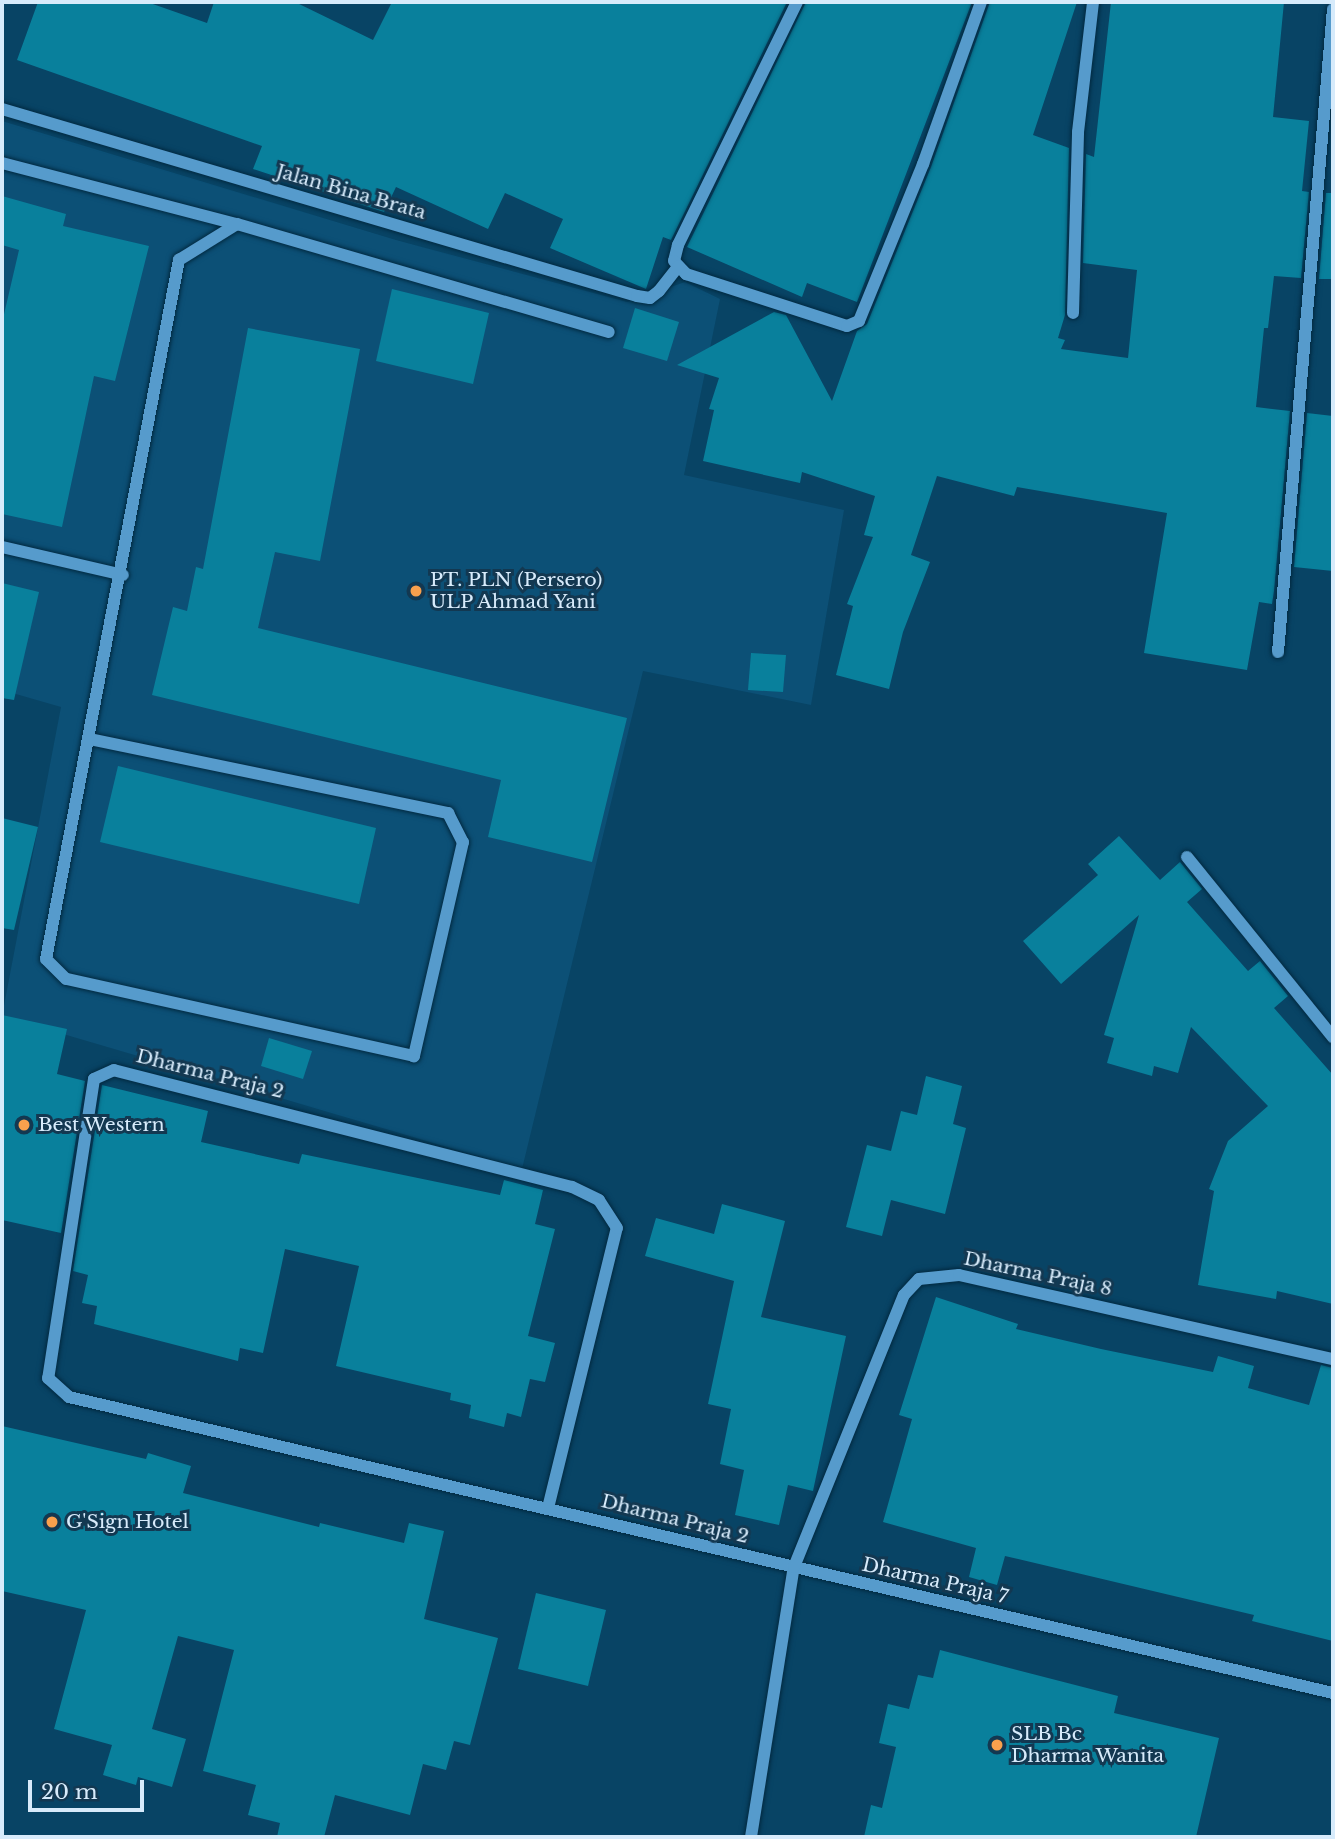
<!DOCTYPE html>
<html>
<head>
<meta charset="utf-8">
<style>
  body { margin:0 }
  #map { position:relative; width:1335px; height:1839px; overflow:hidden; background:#084465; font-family:"Libre Baskerville",serif }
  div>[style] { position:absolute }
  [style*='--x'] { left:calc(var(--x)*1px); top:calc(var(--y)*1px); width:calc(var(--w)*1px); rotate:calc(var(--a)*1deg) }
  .built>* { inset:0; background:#0c5076 }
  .building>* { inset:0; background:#09809c }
  .roads { filter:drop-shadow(0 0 2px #022940) drop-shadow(0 0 2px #022940) }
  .minor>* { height:12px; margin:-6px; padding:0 6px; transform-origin:6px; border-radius:6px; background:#569bcc }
  .dots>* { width:19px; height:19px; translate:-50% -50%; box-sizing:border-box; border:4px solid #133851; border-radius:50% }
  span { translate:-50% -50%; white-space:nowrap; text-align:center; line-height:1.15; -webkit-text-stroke:6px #133851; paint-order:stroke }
  .street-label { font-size:19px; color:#d7ebfb }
  .poi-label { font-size:19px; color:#d7ebfb }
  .left { translate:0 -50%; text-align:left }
  .frame { position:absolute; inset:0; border:4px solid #d7ebfb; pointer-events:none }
  .scale { position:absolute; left:28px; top:1780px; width:116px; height:32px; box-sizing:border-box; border:4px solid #d7ebfb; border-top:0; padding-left:9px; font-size:21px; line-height:24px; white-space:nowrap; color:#d7ebfb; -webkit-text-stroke:5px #133851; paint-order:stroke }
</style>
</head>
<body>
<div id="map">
  <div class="built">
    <div style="clip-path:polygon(2px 121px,396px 240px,627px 302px,685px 282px,720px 299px,684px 475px,844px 510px,811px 705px,643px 671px,522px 1169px,2px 1016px,61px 707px,2px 690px)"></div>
  </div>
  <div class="building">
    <div style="clip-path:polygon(38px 2px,147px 2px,207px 23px,214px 2px,295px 2px,373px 40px,392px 2px,787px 2px,671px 240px,663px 237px,646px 289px,550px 248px,563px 219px,505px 193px,488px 229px,396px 187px,384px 212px,253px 169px,262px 146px,17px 60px)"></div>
    <div style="clip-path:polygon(806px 2px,972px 2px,857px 302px,807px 283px,802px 297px,687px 247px)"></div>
    <div style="clip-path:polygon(990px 2px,1077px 2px,1033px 135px,1069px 148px,1065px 315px,1058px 338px,1065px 340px,1061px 349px,1128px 358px,1137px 270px,1083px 263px,1086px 154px,1094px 157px,1111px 2px,1284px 2px,1273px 117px,1309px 121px,1302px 191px,1309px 192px,1301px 278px,1274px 276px,1268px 328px,1264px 328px,1256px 407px,1290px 411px,1274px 591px,1272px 604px,1259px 602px,1247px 670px,1144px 653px,1167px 513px,1017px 487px,1014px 496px,937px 476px,911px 555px,930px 562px,903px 632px,889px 689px,836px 675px,853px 606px,847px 604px,873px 537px,864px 535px,875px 496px,802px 472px,800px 483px,703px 461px,714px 410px,709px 409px,719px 378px,677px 365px,774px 312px,786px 315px,832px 401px,857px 331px,867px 324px,931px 167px)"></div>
    <div style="clip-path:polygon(1326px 193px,1333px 193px,1333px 279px,1319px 279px)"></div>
    <div style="clip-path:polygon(2px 196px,66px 214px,63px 226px,149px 246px,115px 381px,94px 376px,62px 527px,2px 514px,2px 323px,19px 250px,2px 245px)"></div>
    <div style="clip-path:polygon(392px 289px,489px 313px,473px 384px,376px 361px)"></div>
    <div style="clip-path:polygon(635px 308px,679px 322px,667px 361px,623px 348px)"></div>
    <div style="clip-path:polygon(248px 328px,360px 349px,320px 561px,275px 552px,258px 628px,627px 718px,592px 862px,488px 837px,501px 780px,152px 695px,173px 607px,187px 611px,196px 567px,203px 569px)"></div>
    <div style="clip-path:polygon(1307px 413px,1333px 416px,1333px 571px,1294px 567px)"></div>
    <div style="clip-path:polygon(2px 583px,39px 592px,14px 700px,2px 698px)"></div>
    <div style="clip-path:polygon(751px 653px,786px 655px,783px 692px,748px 690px)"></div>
    <div style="clip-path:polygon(118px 766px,376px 828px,359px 904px,100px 842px)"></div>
    <div style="clip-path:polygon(2px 818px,38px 827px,14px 930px,2px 928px)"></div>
    <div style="clip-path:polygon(1119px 836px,1160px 880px,1180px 862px,1202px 889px,1187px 902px,1248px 971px,1260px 961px,1288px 996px,1274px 1008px,1333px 1075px,1333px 1304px,1277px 1291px,1276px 1299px,1198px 1285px,1214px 1191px,1209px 1189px,1228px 1141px,1268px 1106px,1191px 1027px,1178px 1073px,1154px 1066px,1152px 1076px,1107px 1063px,1114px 1038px,1104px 1035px,1139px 915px,1061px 984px,1023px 941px,1098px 875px,1088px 864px)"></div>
    <div style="clip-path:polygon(2px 1015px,67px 1029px,57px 1074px,85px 1081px,61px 1233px,2px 1220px)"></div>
    <div style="clip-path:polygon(269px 1038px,312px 1051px,303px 1079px,261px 1066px)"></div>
    <div style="clip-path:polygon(926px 1076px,962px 1086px,953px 1124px,966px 1128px,945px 1214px,891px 1200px,882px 1236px,846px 1227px,867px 1145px,891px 1151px,901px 1111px,917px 1115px)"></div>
    <div style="clip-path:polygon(102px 1085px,208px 1111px,201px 1142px,299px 1164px,302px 1154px,500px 1195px,504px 1180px,543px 1190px,535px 1224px,555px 1229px,528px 1336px,555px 1343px,545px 1382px,530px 1379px,521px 1417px,507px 1413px,504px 1427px,469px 1418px,471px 1405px,450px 1400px,451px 1393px,336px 1366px,359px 1266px,285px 1249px,263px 1353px,240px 1348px,238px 1361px,94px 1324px,97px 1306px,82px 1303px,88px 1275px,73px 1271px)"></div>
    <div style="clip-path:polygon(722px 1204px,785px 1221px,761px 1317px,846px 1336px,813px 1491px,788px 1485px,779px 1525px,735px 1515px,744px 1470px,720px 1464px,731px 1409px,708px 1404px,734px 1281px,645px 1256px,656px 1218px,714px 1234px)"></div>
    <div style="clip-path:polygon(936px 1297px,1018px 1324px,1016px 1329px,1101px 1349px,1213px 1372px,1218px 1356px,1254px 1366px,1248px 1388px,1309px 1405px,1321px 1365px,1333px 1368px,1333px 1641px,1252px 1621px,1254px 1615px,1005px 1556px,997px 1585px,969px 1577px,976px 1548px,883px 1522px,912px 1419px,899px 1415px)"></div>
    <div style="clip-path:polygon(2px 1426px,146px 1459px,148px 1453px,191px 1466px,183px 1493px,319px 1527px,320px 1523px,404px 1543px,409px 1523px,444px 1531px,424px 1619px,498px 1638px,470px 1745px,454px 1741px,446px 1770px,423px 1764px,410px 1815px,335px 1795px,324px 1837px,277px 1837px,280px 1823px,248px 1815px,256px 1785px,203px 1771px,234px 1650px,178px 1636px,152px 1729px,186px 1739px,172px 1787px,138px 1777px,136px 1785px,103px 1775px,112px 1745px,54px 1729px,86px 1610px,2px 1591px)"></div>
    <div style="clip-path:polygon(536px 1593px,606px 1610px,588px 1686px,518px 1669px)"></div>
    <div style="clip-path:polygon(940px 1650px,1118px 1696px,1114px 1713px,1219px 1738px,1196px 1837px,864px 1837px,871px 1805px,882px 1808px,896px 1747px,879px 1743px,888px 1704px,909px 1709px,918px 1675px,933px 1678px)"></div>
  </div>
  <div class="roads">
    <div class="minor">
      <div style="--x:797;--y:2;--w:271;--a:116.1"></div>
      <div style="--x:678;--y:245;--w:16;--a:104"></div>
      <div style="--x:674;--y:261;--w:18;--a:47"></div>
      <div style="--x:686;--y:274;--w:169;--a:17.9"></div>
      <div style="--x:847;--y:326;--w:13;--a:-23"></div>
      <div style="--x:859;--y:321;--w:170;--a:-67.8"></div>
      <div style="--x:923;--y:164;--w:172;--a:-70.3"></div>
      <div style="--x:2;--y:109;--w:662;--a:16.41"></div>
      <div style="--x:637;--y:296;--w:13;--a:9"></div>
      <div style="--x:650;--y:298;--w:11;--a:-38"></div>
      <div style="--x:659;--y:291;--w:31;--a:-52"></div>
      <div style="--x:2;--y:163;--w:243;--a:14.6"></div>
      <div style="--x:237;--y:224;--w:387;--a:16.2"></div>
      <div style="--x:1073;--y:313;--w:181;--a:-88.4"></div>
      <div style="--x:1078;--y:132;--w:131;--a:-83.4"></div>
      <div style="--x:2;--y:547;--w:124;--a:13"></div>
      <div style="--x:1278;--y:652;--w:645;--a:-85.11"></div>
      <div style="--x:90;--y:739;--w:366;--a:11.7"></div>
      <div style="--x:448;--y:813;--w:33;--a:63"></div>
      <div style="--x:463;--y:842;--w:220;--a:102.9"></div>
      <div style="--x:414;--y:1056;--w:356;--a:-167.5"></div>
      <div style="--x:66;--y:979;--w:28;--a:-135"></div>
      <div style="--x:46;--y:959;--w:712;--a:-79.23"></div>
      <div style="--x:179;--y:260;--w:68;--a:-31.8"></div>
      <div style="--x:1187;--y:857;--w:232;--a:51"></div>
      <div style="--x:548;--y:1508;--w:288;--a:-76.2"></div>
      <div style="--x:617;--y:1228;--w:33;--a:-123"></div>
      <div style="--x:599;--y:1200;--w:30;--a:-154"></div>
      <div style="--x:572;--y:1187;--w:473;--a:-165.7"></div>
      <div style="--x:114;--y:1070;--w:22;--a:156"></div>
      <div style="--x:94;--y:1079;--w:303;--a:98.7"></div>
      <div style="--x:48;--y:1378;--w:28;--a:42"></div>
      <div style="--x:69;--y:1397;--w:1298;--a:13.18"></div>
      <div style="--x:751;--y:1837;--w:273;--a:-81"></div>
      <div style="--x:794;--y:1567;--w:293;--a:-68"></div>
      <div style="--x:904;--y:1295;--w:22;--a:-47"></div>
      <div style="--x:919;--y:1279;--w:40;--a:-5.7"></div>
      <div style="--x:959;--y:1275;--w:383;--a:12.7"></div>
    </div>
  </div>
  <div class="dots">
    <div style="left:416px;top:591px;background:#f9a04d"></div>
    <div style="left:24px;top:1125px;background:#f9a04d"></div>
    <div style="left:52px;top:1522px;background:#f9a04d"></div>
    <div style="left:997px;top:1745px;background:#f9a04d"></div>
  </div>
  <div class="street-label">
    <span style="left:351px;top:192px;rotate:16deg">Jalan Bina Brata</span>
    <span style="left:210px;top:1074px;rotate:14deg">Dharma Praja 2</span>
    <span style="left:1038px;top:1274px;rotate:12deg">Dharma Praja 8</span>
    <span style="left:675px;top:1519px;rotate:14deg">Dharma Praja 2</span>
    <span style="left:935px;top:1581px;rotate:13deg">Dharma Praja 7</span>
  </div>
  <div class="poi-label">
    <span class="left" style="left:430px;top:591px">PT. PLN (Persero)<br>ULP Ahmad Yani</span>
    <span class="left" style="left:38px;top:1125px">Best Western</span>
    <span class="left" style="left:66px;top:1522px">G'Sign Hotel</span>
    <span class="left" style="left:1011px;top:1745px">SLB Bc<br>Dharma Wanita</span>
  </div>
  <div class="frame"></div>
  <div class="scale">20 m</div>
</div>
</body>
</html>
